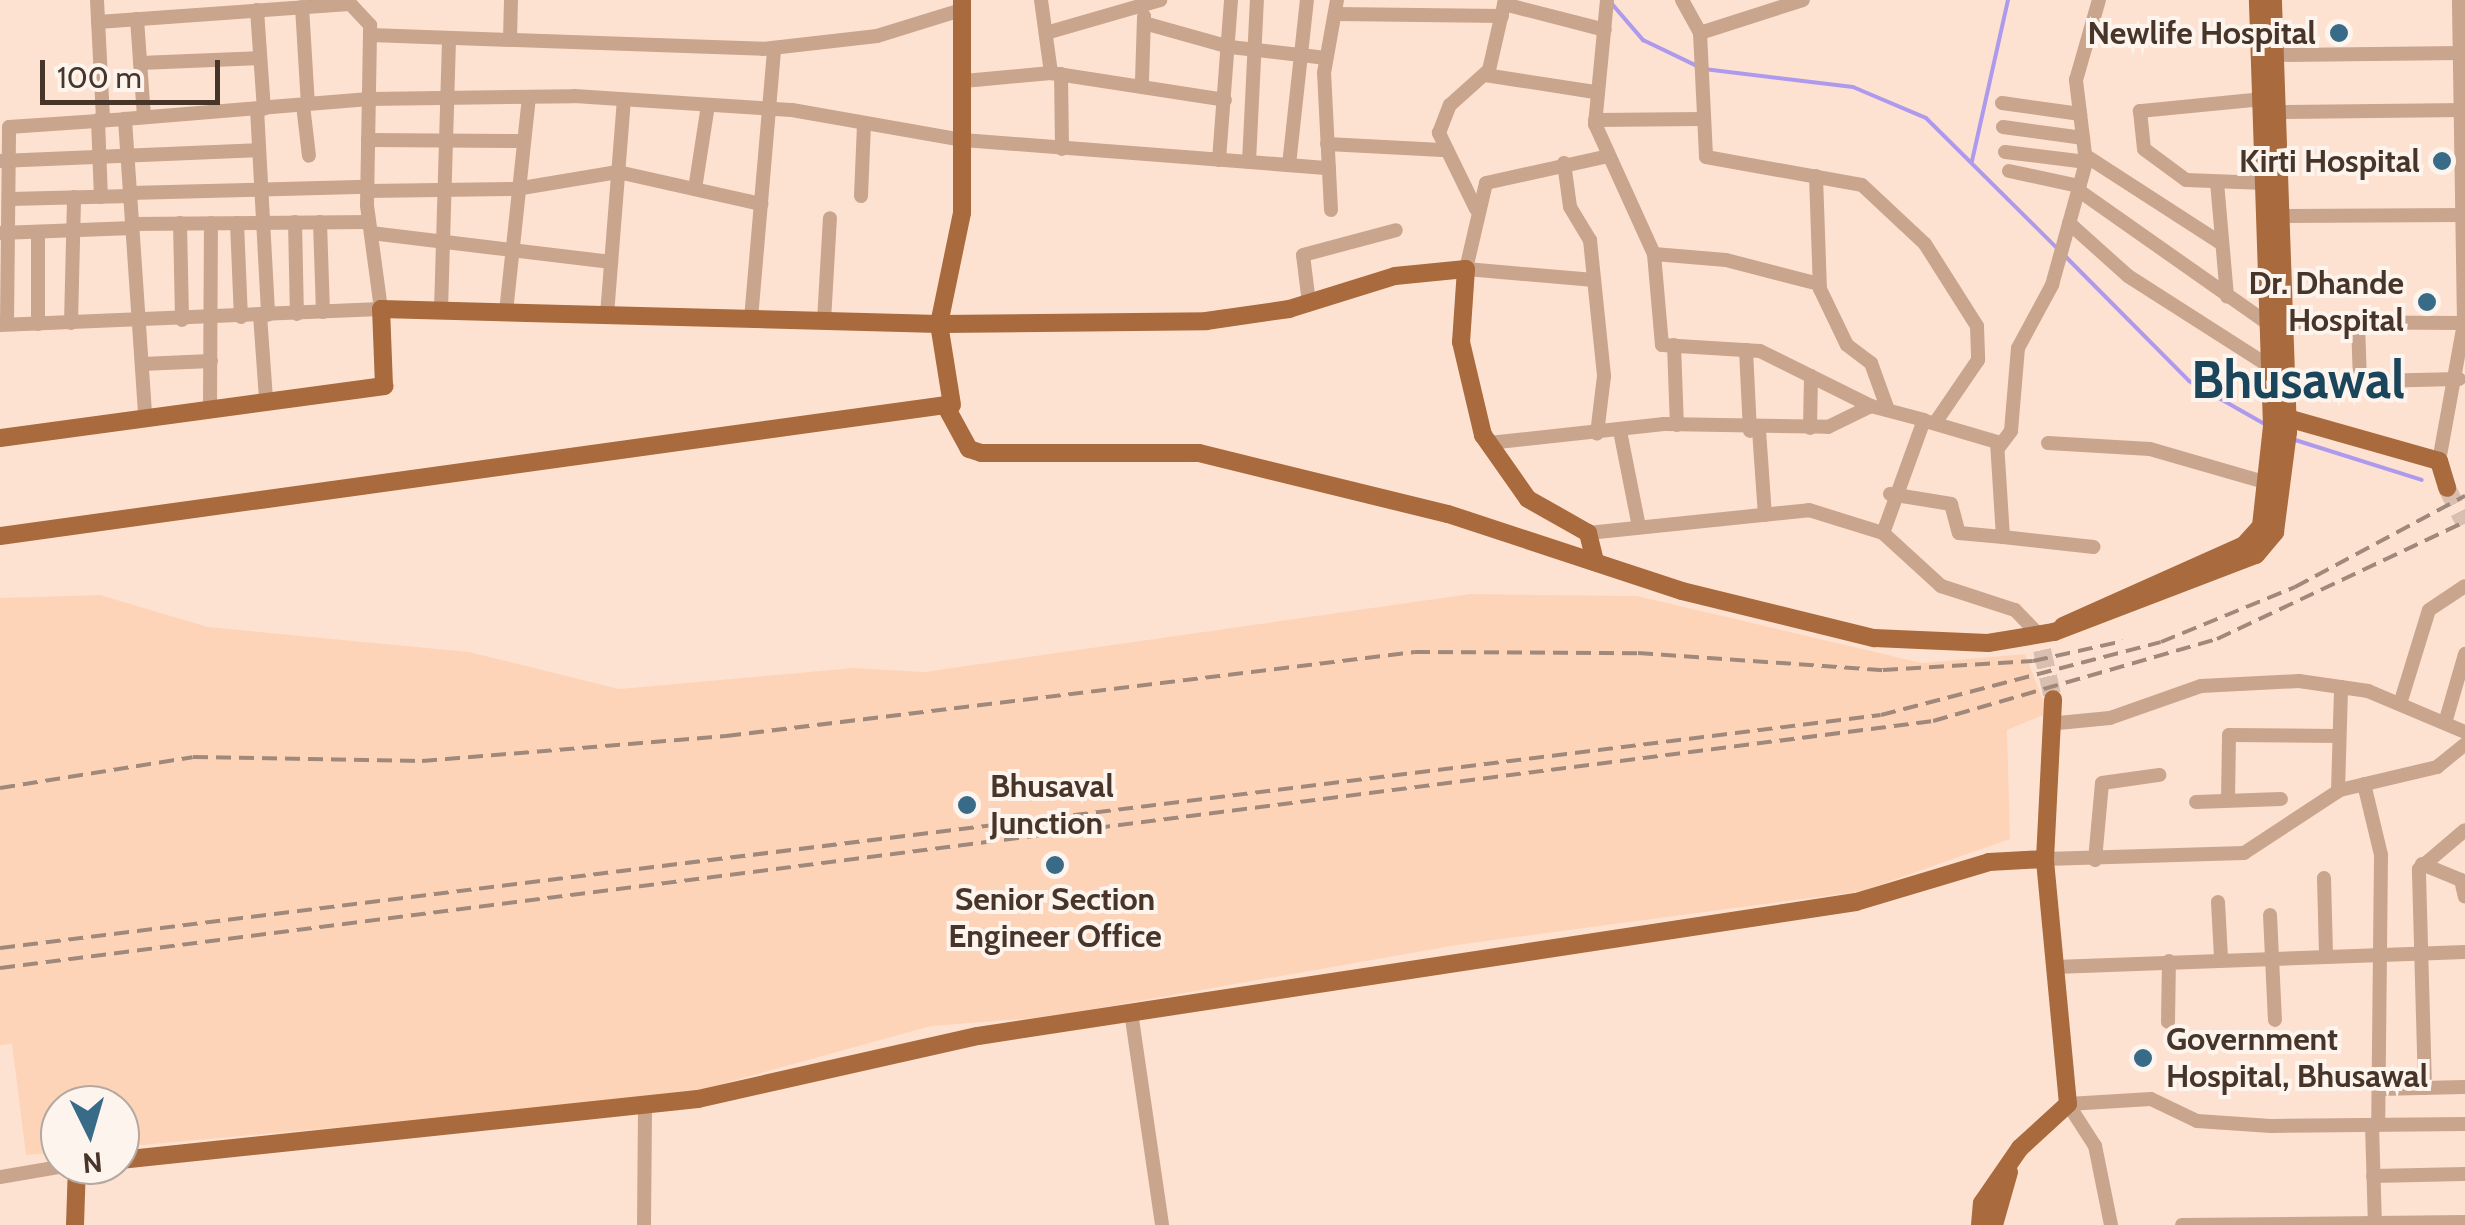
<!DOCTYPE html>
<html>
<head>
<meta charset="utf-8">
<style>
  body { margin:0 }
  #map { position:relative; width:2465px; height:1225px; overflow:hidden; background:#fee2d1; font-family:Cabin,sans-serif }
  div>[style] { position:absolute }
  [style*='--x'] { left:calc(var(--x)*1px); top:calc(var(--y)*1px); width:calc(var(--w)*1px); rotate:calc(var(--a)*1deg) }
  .built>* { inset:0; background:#fed4b9 }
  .stream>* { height:4px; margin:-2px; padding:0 2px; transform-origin:2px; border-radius:2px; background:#ae9aec }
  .major-tunnel>* { height:18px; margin-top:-9px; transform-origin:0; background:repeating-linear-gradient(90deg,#d9bfb0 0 18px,transparent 0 27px) }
  .minor>* { height:14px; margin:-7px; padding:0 7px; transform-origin:7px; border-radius:7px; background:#c9a58e }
  .major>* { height:18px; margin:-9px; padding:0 9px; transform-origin:9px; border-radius:9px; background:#a96a3d }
  .rail>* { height:4px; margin-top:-2px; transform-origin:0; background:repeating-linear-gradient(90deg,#a0897b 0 15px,transparent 0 23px) }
  .dots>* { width:28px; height:28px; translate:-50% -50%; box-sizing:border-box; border:5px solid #fdf4ee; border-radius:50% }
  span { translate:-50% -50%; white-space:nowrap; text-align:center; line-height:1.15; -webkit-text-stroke:8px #fdf4ee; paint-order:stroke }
  .poi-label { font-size:32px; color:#47352a; font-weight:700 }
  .right { translate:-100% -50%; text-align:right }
  .left { translate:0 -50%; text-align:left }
  .town-label { font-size:52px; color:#1a455a; font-weight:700 }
  .north { position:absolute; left:40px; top:1085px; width:100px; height:100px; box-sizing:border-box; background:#fdf4ee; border:2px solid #b4a8a0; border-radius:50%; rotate:175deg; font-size:28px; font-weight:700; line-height:40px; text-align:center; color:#47352a }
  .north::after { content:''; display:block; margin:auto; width:35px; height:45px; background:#376b88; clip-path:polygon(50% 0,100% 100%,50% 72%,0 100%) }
  .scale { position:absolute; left:40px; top:60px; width:180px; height:45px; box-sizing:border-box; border:5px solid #47352a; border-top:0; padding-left:12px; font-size:30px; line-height:35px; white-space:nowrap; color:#47352a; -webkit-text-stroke:8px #fdf4ee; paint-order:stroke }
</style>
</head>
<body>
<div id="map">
  <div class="built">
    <div style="clip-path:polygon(1470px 594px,1637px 596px,1922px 663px,2025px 654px,2048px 713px,2007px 730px,2010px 839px,1862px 891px,1457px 945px,1048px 1017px,931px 1026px,675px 1097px,120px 1147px,120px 1105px,60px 1105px,60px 1152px,26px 1155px,12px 1044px,0 1045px,0 598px,100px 595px,208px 627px,469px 652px,619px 689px,853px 668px,924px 672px)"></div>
  </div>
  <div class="stream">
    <div style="--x:1612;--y:4;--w:48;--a:49.3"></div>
    <div style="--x:1643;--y:40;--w:58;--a:25.7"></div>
    <div style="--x:1704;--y:69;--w:150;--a:6.9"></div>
    <div style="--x:1853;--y:87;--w:79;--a:23"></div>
    <div style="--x:1926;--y:118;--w:186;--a:44.8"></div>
    <div style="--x:1972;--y:161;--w:165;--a:-77.4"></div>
    <div style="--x:2065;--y:256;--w:176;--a:45.2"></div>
    <div style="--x:2189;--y:381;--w:89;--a:29.7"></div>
    <div style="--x:2292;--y:439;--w:136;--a:17.5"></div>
  </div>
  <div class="major-tunnel">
    <div style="--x:2447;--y:488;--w:40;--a:63.4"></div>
    <div style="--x:2042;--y:650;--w:50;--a:77.3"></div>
  </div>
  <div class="minor">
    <div style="--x:97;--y:0;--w:119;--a:87.1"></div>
    <div style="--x:1041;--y:0;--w:74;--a:82.2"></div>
    <div style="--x:1607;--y:0;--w:125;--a:95.5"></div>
    <div style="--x:1595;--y:124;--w:143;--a:65.6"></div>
    <div style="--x:1654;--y:254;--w:91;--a:85"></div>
    <div style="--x:1662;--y:345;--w:98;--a:3.5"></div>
    <div style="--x:1760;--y:351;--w:124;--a:26.4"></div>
    <div style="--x:1871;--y:406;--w:55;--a:14.8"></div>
    <div style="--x:1924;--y:420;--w:120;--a:109.9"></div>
    <div style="--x:1883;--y:533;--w:79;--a:42.4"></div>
    <div style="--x:1941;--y:586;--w:78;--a:18"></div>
    <div style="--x:2015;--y:610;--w:36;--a:46"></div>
    <div style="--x:1682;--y:0;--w:38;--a:61"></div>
    <div style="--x:1700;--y:33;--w:108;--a:-17.8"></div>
    <div style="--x:1504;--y:4;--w:104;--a:14.4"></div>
    <div style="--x:302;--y:7;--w:97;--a:86.5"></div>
    <div style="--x:257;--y:10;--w:99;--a:86"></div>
    <div style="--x:1336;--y:14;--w:166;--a:0.7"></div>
    <div style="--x:137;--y:19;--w:98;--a:85.9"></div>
    <div style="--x:98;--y:22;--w:252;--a:-4.1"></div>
    <div style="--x:1144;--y:23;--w:89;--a:15.6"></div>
    <div style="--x:1230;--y:47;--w:97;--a:6.5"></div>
    <div style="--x:1046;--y:33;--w:119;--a:-16.1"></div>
    <div style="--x:1700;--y:33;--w:124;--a:87.2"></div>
    <div style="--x:1706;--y:157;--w:158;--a:10.2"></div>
    <div style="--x:1862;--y:185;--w:86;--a:43.1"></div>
    <div style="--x:1925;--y:244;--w:97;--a:57.6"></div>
    <div style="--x:1977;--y:326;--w:34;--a:88"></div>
    <div style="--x:1978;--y:360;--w:76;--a:124.3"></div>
    <div style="--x:370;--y:35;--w:393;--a:2"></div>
    <div style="--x:763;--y:49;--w:115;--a:-6.5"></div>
    <div style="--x:877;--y:36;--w:91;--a:-17.2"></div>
    <div style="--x:510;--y:40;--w:40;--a:-88.6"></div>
    <div style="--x:2276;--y:55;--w:185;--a:-0.6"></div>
    <div style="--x:140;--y:63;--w:120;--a:-2.4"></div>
    <div style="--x:1061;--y:74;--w:75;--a:89.2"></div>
    <div style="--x:1485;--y:75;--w:111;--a:8.8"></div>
    <div style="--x:964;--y:81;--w:87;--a:-5.3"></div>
    <div style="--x:1051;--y:73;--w:176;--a:8.8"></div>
    <div style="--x:1142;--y:81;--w:65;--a:-88.2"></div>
    <div style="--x:2263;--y:99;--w:124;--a:174.4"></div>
    <div style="--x:2140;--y:111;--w:38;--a:84"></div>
    <div style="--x:2144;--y:149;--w:52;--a:36.4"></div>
    <div style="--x:2186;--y:180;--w:79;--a:2.2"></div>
    <div style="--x:2002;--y:103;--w:79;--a:8"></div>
    <div style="--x:303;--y:105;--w:51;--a:83.3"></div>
    <div style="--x:257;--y:109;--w:206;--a:86.9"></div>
    <div style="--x:2278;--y:112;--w:187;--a:-0.6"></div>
    <div style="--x:98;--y:120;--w:77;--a:87.8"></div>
    <div style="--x:1595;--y:120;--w:108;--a:-0.5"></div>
    <div style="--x:2003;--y:127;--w:81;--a:7.8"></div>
    <div style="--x:368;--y:140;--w:155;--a:0.4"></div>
    <div style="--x:1327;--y:144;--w:115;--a:3"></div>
    <div style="--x:2005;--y:152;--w:82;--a:7"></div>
    <div style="--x:2086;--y:156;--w:162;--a:32.9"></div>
    <div style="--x:1219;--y:160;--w:160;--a:-85.7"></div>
    <div style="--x:0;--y:161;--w:259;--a:-2.4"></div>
    <div style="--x:1249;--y:162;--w:162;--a:-87.2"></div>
    <div style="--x:1564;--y:163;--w:44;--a:82.2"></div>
    <div style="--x:1570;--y:207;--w:39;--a:59"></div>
    <div style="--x:1590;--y:240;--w:137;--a:84.1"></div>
    <div style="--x:1604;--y:376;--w:58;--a:96.9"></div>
    <div style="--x:1289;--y:165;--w:166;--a:-83.8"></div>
    <div style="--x:2009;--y:171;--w:72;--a:12.1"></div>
    <div style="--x:1816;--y:176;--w:113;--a:88"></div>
    <div style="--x:1820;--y:289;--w:62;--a:64.3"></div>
    <div style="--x:1847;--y:345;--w:30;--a:37"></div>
    <div style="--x:1871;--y:363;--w:50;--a:70.1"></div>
    <div style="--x:2217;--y:182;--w:115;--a:85"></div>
    <div style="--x:695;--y:189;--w:85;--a:-81.2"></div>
    <div style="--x:2078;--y:190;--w:230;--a:35.1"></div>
    <div style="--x:2266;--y:322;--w:199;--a:0.3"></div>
    <div style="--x:367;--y:191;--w:149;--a:-0.8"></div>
    <div style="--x:516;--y:189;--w:103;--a:-9.5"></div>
    <div style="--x:618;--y:172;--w:147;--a:12.6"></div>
    <div style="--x:130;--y:193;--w:237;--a:-1.5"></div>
    <div style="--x:861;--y:196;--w:73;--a:-87.6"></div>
    <div style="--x:10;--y:199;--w:120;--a:-1.4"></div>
    <div style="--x:1476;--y:209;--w:85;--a:-116"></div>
    <div style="--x:1439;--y:133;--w:30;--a:-69"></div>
    <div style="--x:1450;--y:105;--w:52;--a:-41.9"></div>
    <div style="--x:1489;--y:70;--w:72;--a:-77.1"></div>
    <div style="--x:1331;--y:210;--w:137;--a:-92.9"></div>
    <div style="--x:1324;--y:73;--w:74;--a:-79.9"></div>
    <div style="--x:2279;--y:216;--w:186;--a:-0.3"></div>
    <div style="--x:295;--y:222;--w:92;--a:88.8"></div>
    <div style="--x:320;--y:222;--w:90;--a:88.1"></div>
    <div style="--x:180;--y:223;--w:97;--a:88.8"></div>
    <div style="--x:237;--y:223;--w:94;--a:87.6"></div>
    <div style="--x:2069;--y:223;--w:79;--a:41.9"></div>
    <div style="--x:2128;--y:276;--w:167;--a:32.6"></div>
    <div style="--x:132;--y:224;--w:237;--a:-0.5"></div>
    <div style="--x:0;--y:233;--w:133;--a:-2.2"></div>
    <div style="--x:371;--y:233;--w:242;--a:6.9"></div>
    <div style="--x:1654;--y:254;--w:72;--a:4.8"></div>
    <div style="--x:1726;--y:260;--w:96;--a:14.5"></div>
    <div style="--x:1594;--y:280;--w:128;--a:-175.1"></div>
    <div style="--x:1466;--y:269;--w:88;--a:-76.9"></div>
    <div style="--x:1486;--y:183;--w:121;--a:-12.4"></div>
    <div style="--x:1309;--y:303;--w:48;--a:-97.1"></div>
    <div style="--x:1303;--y:255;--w:96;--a:-15"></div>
    <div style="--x:441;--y:310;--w:272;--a:-88.3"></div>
    <div style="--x:506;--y:312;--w:216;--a:-83.9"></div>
    <div style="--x:260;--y:315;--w:84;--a:85.9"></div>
    <div style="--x:607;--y:315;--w:216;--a:-85.5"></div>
    <div style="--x:751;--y:319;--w:272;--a:-85.1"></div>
    <div style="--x:824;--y:321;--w:103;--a:-86.7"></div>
    <div style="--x:71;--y:323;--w:126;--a:-88.6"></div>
    <div style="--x:7;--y:324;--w:197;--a:-89.4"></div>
    <div style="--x:9;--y:127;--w:116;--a:-3.9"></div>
    <div style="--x:38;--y:324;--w:92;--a:-90"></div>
    <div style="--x:2358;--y:324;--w:58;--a:88"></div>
    <div style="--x:0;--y:325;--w:381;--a:-2.4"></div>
    <div style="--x:381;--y:309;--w:105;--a:-97.7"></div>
    <div style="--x:367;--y:205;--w:180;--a:-89"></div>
    <div style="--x:370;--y:25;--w:34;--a:-133"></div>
    <div style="--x:1674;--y:345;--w:80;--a:87.9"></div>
    <div style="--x:1746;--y:350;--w:81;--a:87.2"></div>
    <div style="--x:142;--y:364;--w:69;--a:-2.5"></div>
    <div style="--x:2286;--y:383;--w:173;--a:-1.3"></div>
    <div style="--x:210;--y:406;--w:183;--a:-89.7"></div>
    <div style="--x:145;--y:413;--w:295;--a:-93.9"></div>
    <div style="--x:125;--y:119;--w:245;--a:-4.7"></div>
    <div style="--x:369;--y:99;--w:205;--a:-0.8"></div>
    <div style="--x:574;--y:96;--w:218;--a:3.7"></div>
    <div style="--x:792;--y:110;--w:174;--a:10"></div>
    <div style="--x:963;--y:140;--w:367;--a:4.4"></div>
    <div style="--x:1929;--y:422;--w:71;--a:16.4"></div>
    <div style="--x:1997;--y:442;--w:95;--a:86.4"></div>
    <div style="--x:2003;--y:537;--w:91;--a:6.3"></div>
    <div style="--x:1810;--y:428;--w:52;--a:-88.9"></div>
    <div style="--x:1759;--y:430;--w:85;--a:86"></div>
    <div style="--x:1620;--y:431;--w:98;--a:78.8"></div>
    <div style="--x:1489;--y:443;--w:176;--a:-6.2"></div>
    <div style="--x:1664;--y:424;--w:164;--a:1"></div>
    <div style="--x:1828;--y:427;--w:48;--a:-26"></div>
    <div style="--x:2048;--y:443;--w:102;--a:3.4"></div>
    <div style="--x:2150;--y:449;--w:123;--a:16.1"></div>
    <div style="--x:1999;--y:447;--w:20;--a:-53"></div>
    <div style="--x:2011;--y:431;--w:83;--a:-85.2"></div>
    <div style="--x:2018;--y:348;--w:72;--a:-61.6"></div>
    <div style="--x:2052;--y:285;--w:128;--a:-74.5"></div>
    <div style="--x:2086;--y:162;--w:83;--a:-97"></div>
    <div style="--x:2076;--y:80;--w:83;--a:-74"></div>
    <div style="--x:2439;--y:461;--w:140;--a:-79.7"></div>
    <div style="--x:2464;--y:323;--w:323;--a:-90.9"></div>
    <div style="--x:1890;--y:494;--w:62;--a:9.3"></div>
    <div style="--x:1951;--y:504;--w:30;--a:75"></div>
    <div style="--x:1959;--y:533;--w:44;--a:5.2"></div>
    <div style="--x:1588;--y:533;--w:222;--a:-5.9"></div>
    <div style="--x:1809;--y:510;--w:77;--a:17.3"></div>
    <div style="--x:2400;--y:704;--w:98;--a:-72.9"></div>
    <div style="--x:2429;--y:610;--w:43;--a:-33.7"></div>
    <div style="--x:2058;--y:723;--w:52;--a:-5.5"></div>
    <div style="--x:2110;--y:718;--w:96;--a:-19.4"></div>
    <div style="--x:2201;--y:686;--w:98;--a:-2.9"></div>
    <div style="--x:2299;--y:681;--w:70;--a:8.2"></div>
    <div style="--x:2368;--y:691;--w:105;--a:22.9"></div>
    <div style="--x:2445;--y:723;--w:72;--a:-73.8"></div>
    <div style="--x:2364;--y:784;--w:73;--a:76.5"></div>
    <div style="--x:2381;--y:855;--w:270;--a:90.6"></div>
    <div style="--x:2338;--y:791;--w:104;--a:-88.3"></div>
    <div style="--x:2228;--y:800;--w:65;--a:-89.1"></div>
    <div style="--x:2229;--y:735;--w:109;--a:0.5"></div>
    <div style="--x:2196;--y:802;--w:85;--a:-2"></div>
    <div style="--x:2045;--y:859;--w:199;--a:-1.7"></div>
    <div style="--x:2244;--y:853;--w:115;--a:-33.3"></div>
    <div style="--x:2340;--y:790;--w:100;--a:-13.3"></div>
    <div style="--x:2437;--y:767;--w:36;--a:-39"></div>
    <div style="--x:2095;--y:860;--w:77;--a:-84.8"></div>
    <div style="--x:2102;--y:783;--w:58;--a:-8"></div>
    <div style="--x:2422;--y:864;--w:42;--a:22.3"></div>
    <div style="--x:2461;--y:880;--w:17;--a:77"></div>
    <div style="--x:2324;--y:878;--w:76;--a:88.5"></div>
    <div style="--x:2218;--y:902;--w:56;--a:86.9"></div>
    <div style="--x:2270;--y:915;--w:105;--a:87.3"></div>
    <div style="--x:2055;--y:967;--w:410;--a:-2.1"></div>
    <div style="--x:1131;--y:1012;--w:215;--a:81.7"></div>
    <div style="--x:2168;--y:1022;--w:61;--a:-89.1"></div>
    <div style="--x:2425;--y:1088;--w:219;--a:-91.6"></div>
    <div style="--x:2419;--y:869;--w:60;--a:-40.3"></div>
    <div style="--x:2378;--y:1089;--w:87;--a:-1.3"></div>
    <div style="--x:2372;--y:1125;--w:100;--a:88.3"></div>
    <div style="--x:2373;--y:1176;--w:92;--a:-1.2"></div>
    <div style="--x:0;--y:1177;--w:71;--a:-9.7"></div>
    <div style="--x:644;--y:1225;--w:119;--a:-89.5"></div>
    <div style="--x:2111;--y:1225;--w:81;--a:-101.4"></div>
    <div style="--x:2095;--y:1146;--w:50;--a:-122.7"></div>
    <div style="--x:2068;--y:1104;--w:83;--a:-3.4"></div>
    <div style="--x:2151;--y:1099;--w:51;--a:25.6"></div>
    <div style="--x:2197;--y:1121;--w:74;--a:3.9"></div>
    <div style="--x:2271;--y:1126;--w:194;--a:-0.6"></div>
    <div style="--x:2182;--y:1225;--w:283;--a:-0.6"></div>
  </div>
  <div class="major">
    <div style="--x:952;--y:405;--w:82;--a:-99.1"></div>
    <div style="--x:939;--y:324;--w:113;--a:-78.3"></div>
    <div style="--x:962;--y:213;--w:213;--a:-90"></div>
    <div style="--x:2287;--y:418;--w:158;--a:15.8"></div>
    <div style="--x:2439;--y:461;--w:28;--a:73"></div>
    <div style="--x:0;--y:438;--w:388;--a:-7.7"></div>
    <div style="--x:384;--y:386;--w:77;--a:-92.2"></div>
    <div style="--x:381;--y:309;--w:558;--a:1.54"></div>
    <div style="--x:939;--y:324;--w:267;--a:-0.6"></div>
    <div style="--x:1206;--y:321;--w:84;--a:-8.2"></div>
    <div style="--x:1289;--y:309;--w:111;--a:-17.3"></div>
    <div style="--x:1395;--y:276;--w:71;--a:-5.6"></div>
    <div style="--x:1466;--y:269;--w:73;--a:93.9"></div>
    <div style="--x:1461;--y:342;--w:96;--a:76.7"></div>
    <div style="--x:1483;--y:435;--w:78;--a:54.9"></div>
    <div style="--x:1528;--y:499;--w:69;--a:29.5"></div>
    <div style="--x:1588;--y:533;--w:30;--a:76"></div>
    <div style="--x:0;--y:536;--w:954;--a:-7.89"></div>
    <div style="--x:945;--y:405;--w:50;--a:61.4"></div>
    <div style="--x:969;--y:449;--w:13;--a:18"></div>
    <div style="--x:981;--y:453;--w:218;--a:0"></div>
    <div style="--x:1199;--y:453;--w:256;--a:13.8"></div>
    <div style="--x:1448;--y:514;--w:246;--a:18.2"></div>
    <div style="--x:1682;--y:591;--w:198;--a:13.8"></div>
    <div style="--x:1874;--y:638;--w:114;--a:2.5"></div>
    <div style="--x:1988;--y:643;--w:67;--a:-9.5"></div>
    <div style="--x:2054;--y:632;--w:216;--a:-20.9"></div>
    <div style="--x:2256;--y:555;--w:30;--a:-50"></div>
    <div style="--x:2275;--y:532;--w:101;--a:-82.6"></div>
    <div style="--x:2288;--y:432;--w:432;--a:-92"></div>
    <div style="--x:2063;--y:626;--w:198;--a:-24.1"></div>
    <div style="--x:2244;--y:545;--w:25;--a:-48"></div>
    <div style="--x:2261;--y:526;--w:101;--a:-83.7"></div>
    <div style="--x:2272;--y:426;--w:426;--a:-91.9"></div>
    <div style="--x:120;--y:1160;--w:581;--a:-6.02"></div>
    <div style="--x:698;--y:1099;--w:287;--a:-12.7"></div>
    <div style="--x:978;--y:1036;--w:888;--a:-8.68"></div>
    <div style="--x:1856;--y:902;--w:139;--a:-16.7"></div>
    <div style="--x:1989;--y:862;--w:56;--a:-3.1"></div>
    <div style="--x:75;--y:1225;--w:60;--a:-88.1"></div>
    <div style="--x:1980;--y:1225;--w:22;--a:-85"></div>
    <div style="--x:1982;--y:1203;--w:67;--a:-55.4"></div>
    <div style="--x:2020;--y:1148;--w:65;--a:-42.5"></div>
    <div style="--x:2068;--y:1104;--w:246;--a:-95.4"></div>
    <div style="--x:2045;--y:859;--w:160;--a:-87.1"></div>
    <div style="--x:1994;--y:1225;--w:55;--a:-74.2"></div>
  </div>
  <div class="rail">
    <div style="--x:0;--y:788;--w:195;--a:-9.1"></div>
    <div style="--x:193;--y:757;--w:229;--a:1"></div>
    <div style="--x:422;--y:761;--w:305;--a:-4.7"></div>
    <div style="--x:726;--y:736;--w:694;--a:-6.95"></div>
    <div style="--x:1415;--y:652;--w:223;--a:0.3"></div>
    <div style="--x:1638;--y:653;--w:246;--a:4"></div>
    <div style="--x:1883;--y:670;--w:150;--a:-3.4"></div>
    <div style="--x:2033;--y:661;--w:92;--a:-12.5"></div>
    <div style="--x:0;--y:948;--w:1895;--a:-7.06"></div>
    <div style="--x:1881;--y:715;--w:289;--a:-14.6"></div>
    <div style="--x:2161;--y:642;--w:145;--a:-22.3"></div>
    <div style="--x:2295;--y:587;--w:193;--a:-28.2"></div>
    <div style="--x:0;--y:968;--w:1949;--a:-7.28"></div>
    <div style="--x:1933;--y:721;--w:296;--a:-16.1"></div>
    <div style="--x:2217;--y:639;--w:274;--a:-25.3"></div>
  </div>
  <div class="dots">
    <div style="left:2339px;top:33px;background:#376b88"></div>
    <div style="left:2442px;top:161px;background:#376b88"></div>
    <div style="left:2427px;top:302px;background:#376b88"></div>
    <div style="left:967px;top:805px;background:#376b88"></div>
    <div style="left:1055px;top:865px;background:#376b88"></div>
    <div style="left:2143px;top:1058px;background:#376b88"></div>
  </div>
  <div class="poi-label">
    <span class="right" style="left:2316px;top:33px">Newlife Hospital</span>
    <span class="right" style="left:2420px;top:161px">Kirti Hospital</span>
    <span class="right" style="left:2404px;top:302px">Dr. Dhande<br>Hospital</span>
    <span class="left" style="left:990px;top:805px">Bhusaval<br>Junction</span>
    <span style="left:1055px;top:918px">Senior Section<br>Engineer Office</span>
    <span class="left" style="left:2166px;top:1058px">Government<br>Hospital, Bhusawal</span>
  </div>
  <div class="town-label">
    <span style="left:2298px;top:380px">Bhusawal</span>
  </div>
  <div class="north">N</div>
  <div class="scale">100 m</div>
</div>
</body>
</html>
